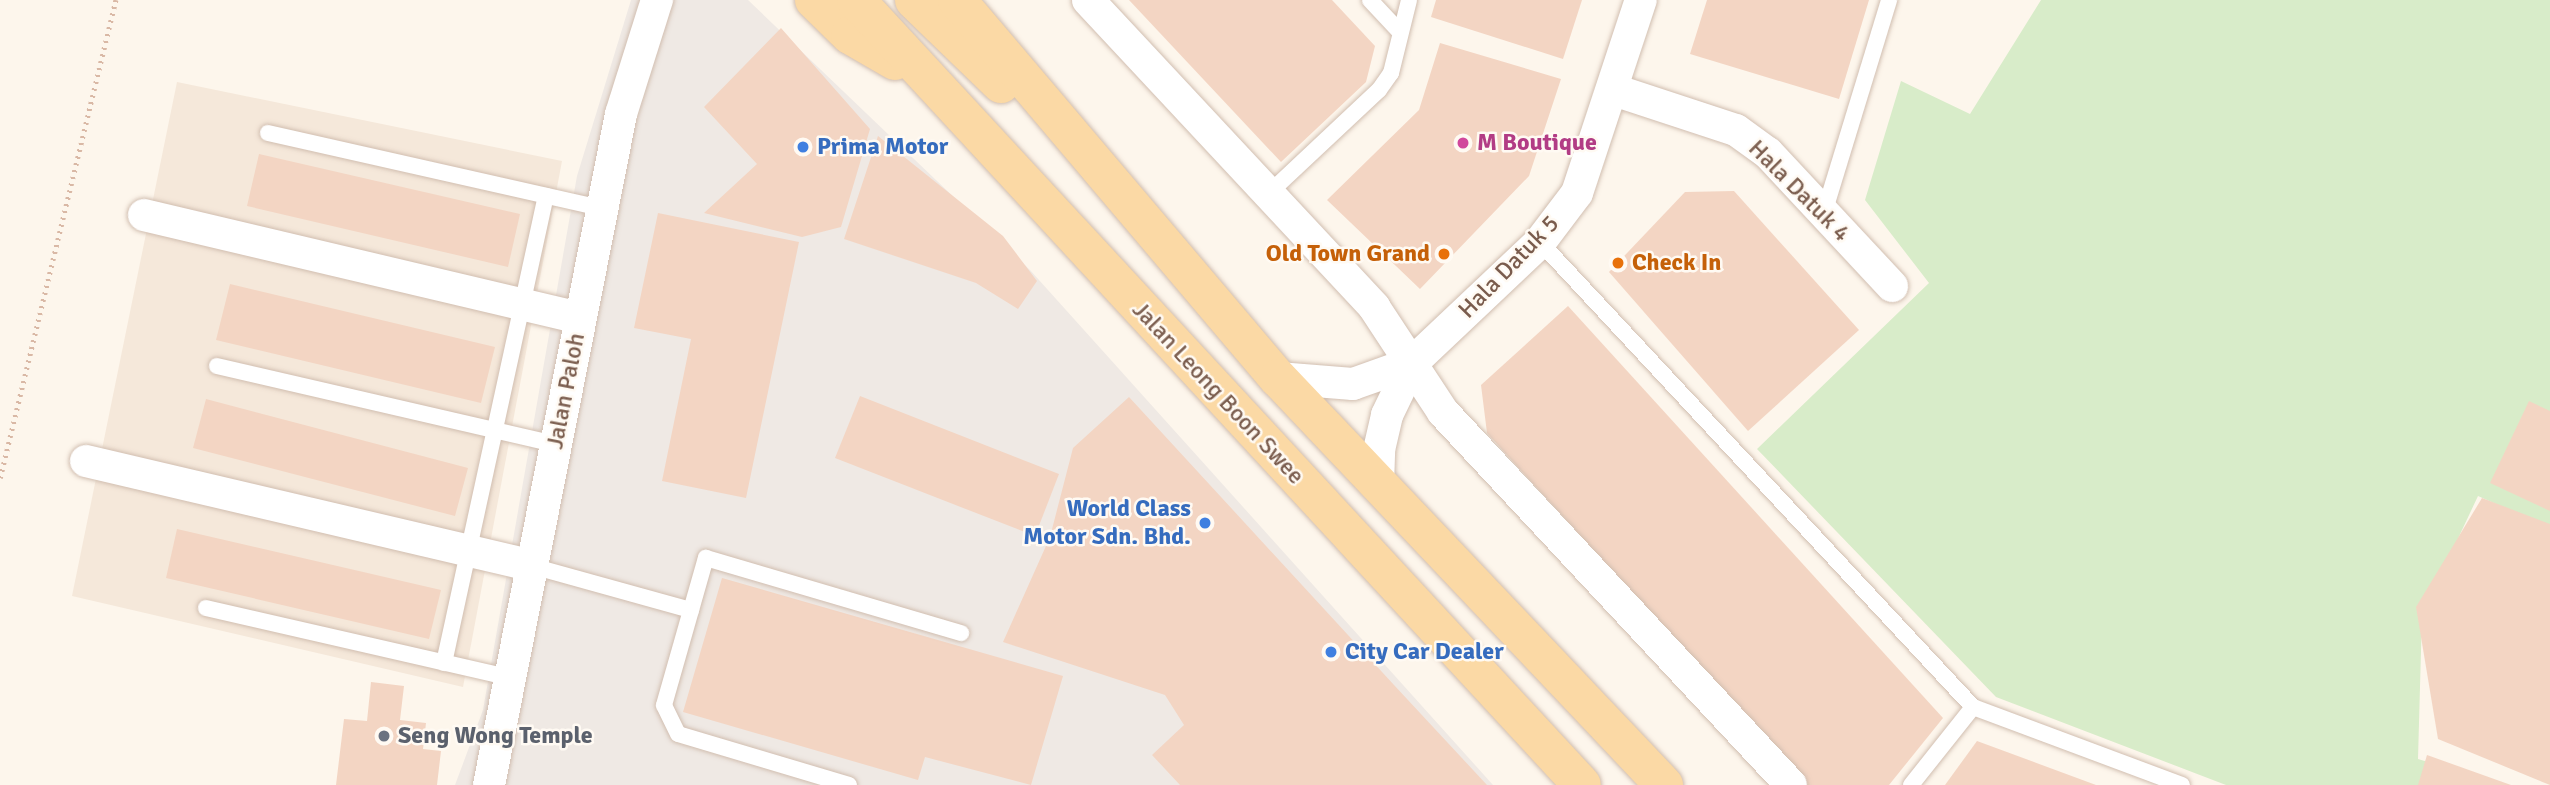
<!DOCTYPE html>
<html>
<head>
<meta charset="utf-8">
<style>
  body { margin:0 }
  #map { position:relative; width:2550px; height:785px; overflow:hidden; background:#fdf6ec; font-family:Signika,sans-serif }
  div>[style] { position:absolute }
  [style*='--x'] { left:calc(var(--x)*1px); top:calc(var(--y)*1px); width:calc(var(--w)*1px); rotate:calc(var(--a)*1deg) }
  .residential>* { inset:0; background:#f5e8da }
  .industrial>* { inset:0; background:#efe9e4 }
  .green>* { inset:0; background:#d8ecc9 }
  .building>* { inset:0; background:#f3d5c3 }
  .path>* { height:4.5px; margin-top:-2.25px; transform-origin:0; background:repeating-linear-gradient(90deg,#d9b8a5 0 2px,transparent 0 7px) }
  .roads { filter:drop-shadow(0 0 2px #d1beb0) drop-shadow(0 0 2px #d1beb0) }
  .service>* { height:16px; margin:-8px; padding:0 8px; transform-origin:8px; border-radius:8px; background:#fff }
  .minor>* { height:32px; margin:-16px; padding:0 16px; transform-origin:16px; border-radius:16px; background:#fff }
  .primary>* { height:38px; margin:-19px; padding:0 19px; transform-origin:19px; border-radius:19px; background:#fbd9a5 }
  .dots>* { width:19px; height:19px; translate:-50% -50%; box-sizing:border-box; border:4px solid #fffaf3; border-radius:50% }
  span { translate:-50% -50%; white-space:nowrap; text-align:center; line-height:1.15; -webkit-text-stroke:5px #fffaf3; paint-order:stroke }
  .hotel-label { font-size:24px; color:#b23c85; font-weight:700 }
  .left { translate:0 -50%; text-align:left }
  .shop-label { font-size:24px; color:#366cbe; font-weight:700 }
  .right { translate:-100% -50%; text-align:right }
  .street-label { font-size:24px; color:#7a5c4d }
  .food-label { font-size:24px; color:#c56008; font-weight:700 }
  .worship-label { font-size:24px; color:#5b616d; font-weight:700 }
</style>
</head>
<body>
<div id="map">
  <div class="residential">
    <div style="clip-path:polygon(177px 82px,562px 161px,463px 687px,72px 596px)"></div>
  </div>
  <div class="industrial">
    <div style="clip-path:polygon(631px 0,748px 0,1030px 270px,1493px 785px,455px 785px,483px 710px,577px 176px)"></div>
  </div>
  <div class="green">
    <div style="clip-path:polygon(2041px 0,2550px 0,2550px 528px,2478px 496px,2422px 615px,2418px 759px,2471px 775px,2467px 785px,2226px 785px,1996px 697px,1757px 449px,1929px 283px,1865px 200px,1901px 81px,1970px 114px)"></div>
  </div>
  <div class="building">
    <div style="clip-path:polygon(1129px 0,1332px 0,1375px 46px,1366px 82px,1281px 162px)"></div>
    <div style="clip-path:polygon(1436px 0,1582px 0,1563px 59px,1431px 17px)"></div>
    <div style="clip-path:polygon(1707px 0,1869px 0,1839px 99px,1690px 54px)"></div>
    <div style="clip-path:polygon(781px 28px,870px 129px,841px 227px,802px 237px,704px 213px,757px 164px,704px 107px)"></div>
    <div style="clip-path:polygon(1440px 43px,1561px 79px,1529px 176px,1420px 289px,1327px 200px,1419px 110px)"></div>
    <div style="clip-path:polygon(878px 136px,1003px 236px,1037px 281px,1018px 309px,976px 283px,844px 239px)"></div>
    <div style="clip-path:polygon(259px 154px,520px 214px,508px 267px,247px 206px)"></div>
    <div style="clip-path:polygon(1734px 191px,1859px 330px,1748px 431px,1609px 272px,1685px 192px)"></div>
    <div style="clip-path:polygon(658px 213px,799px 242px,746px 498px,662px 481px,691px 339px,634px 328px)"></div>
    <div style="clip-path:polygon(230px 284px,495px 347px,481px 403px,216px 340px)"></div>
    <div style="clip-path:polygon(1568px 306px,1943px 718px,1889px 785px,1807px 785px,1487px 433px,1481px 385px)"></div>
    <div style="clip-path:polygon(860px 396px,1059px 474px,1035px 536px,835px 458px)"></div>
    <div style="clip-path:polygon(1129px 397px,1394px 685px,1487px 785px,1180px 785px,1152px 755px,1184px 725px,1165px 695px,1003px 642px,1050px 537px,1073px 448px)"></div>
    <div style="clip-path:polygon(206px 399px,468px 468px,455px 516px,193px 448px)"></div>
    <div style="clip-path:polygon(2529px 401px,2550px 411px,2550px 511px,2490px 483px)"></div>
    <div style="clip-path:polygon(2482px 498px,2550px 524px,2550px 785px,2438px 739px,2416px 607px)"></div>
    <div style="clip-path:polygon(177px 529px,441px 590px,429px 639px,166px 578px)"></div>
    <div style="clip-path:polygon(722px 578px,1063px 676px,1031px 785px,925px 757px,918px 780px,683px 712px)"></div>
    <div style="clip-path:polygon(371px 682px,404px 686px,400px 720px,426px 723px,423px 749px,441px 751px,437px 785px,336px 785px,344px 719px,367px 721px)"></div>
    <div style="clip-path:polygon(1977px 741px,2096px 785px,1945px 785px)"></div>
    <div style="clip-path:polygon(2427px 755px,2511px 785px,2418px 785px)"></div>
  </div>
  <div class="path">
    <div style="--x:0;--y:478;--w:492;--a:-76.4"></div>
  </div>
  <div class="roads">
    <div class="service">
      <div style="--x:1370;--y:0;--w:44;--a:46.8"></div>
      <div style="--x:268;--y:133;--w:341;--a:12.7"></div>
      <div style="--x:1267;--y:195;--w:154;--a:-43.2"></div>
      <div style="--x:1379;--y:90;--w:21;--a:-55"></div>
      <div style="--x:1391;--y:73;--w:75;--a:-76.1"></div>
      <div style="--x:1824;--y:213;--w:223;--a:-73"></div>
      <div style="--x:1540;--y:242;--w:635;--a:47.04"></div>
      <div style="--x:1973;--y:707;--w:223;--a:20.5"></div>
      <div style="--x:217;--y:366;--w:348;--a:13"></div>
      <div style="--x:532;--y:566;--w:165;--a:15.5"></div>
      <div style="--x:206;--y:608;--w:314;--a:12.9"></div>
      <div style="--x:444;--y:663;--w:478;--a:-77.7"></div>
      <div style="--x:849;--y:785;--w:178;--a:-163.4"></div>
      <div style="--x:678;--y:734;--w:32;--a:-116"></div>
      <div style="--x:664;--y:705;--w:153;--a:-74.1"></div>
      <div style="--x:706;--y:558;--w:266;--a:16.4"></div>
      <div style="--x:1911;--y:785;--w:100;--a:-51.5"></div>
    </div>
    <div class="minor">
      <div style="--x:1088;--y:0;--w:420;--a:47"></div>
      <div style="--x:1374;--y:307;--w:126;--a:56.7"></div>
      <div style="--x:1443;--y:412;--w:510;--a:46.99"></div>
      <div style="--x:1614;--y:90;--w:128;--a:18.2"></div>
      <div style="--x:1736;--y:130;--w:39;--a:36"></div>
      <div style="--x:1768;--y:153;--w:182;--a:47"></div>
      <div style="--x:144;--y:215;--w:447;--a:13.3"></div>
      <div style="--x:1278;--y:378;--w:75;--a:4.6"></div>
      <div style="--x:1353;--y:384;--w:63;--a:-19.6"></div>
      <div style="--x:86;--y:461;--w:458;--a:13.2"></div>
      <div style="--x:1378;--y:484;--w:34;--a:-88"></div>
      <div style="--x:1379;--y:450;--w:36;--a:-77"></div>
      <div style="--x:1387;--y:415;--w:58;--a:-64.3"></div>
      <div style="--x:1412;--y:363;--w:176;--a:-43.4"></div>
      <div style="--x:1540;--y:242;--w:61;--a:-52.9"></div>
      <div style="--x:1577;--y:193;--w:203;--a:-71.7"></div>
      <div style="--x:489;--y:785;--w:684;--a:-78.87"></div>
      <div style="--x:621;--y:114;--w:120;--a:-72.5"></div>
    </div>
    <div class="primary">
      <div style="--x:814;--y:0;--w:50;--a:44.2"></div>
      <div style="--x:850;--y:35;--w:52;--a:30"></div>
      <div style="--x:856;--y:0;--w:1069;--a:47.24"></div>
      <div style="--x:914;--y:0;--w:121;--a:44"></div>
      <div style="--x:957;--y:0;--w:496;--a:49.7"></div>
      <div style="--x:1278;--y:378;--w:561;--a:46.52"></div>
    </div>
  </div>
  <div class="dots">
    <div style="left:1463px;top:143px;background:#d1479c"></div>
    <div style="left:803px;top:147px;background:#3f7fe0"></div>
    <div style="left:1444px;top:254px;background:#e8710a"></div>
    <div style="left:1618px;top:263px;background:#e8710a"></div>
    <div style="left:1205px;top:523px;background:#3f7fe0"></div>
    <div style="left:1331px;top:652px;background:#3f7fe0"></div>
    <div style="left:384px;top:736px;background:#6b7280"></div>
  </div>
  <div class="hotel-label">
    <span class="left" style="left:1477px;top:143px">M Boutique</span>
  </div>
  <div class="shop-label">
    <span class="left" style="left:817px;top:147px">Prima Motor</span>
    <span class="right" style="left:1191px;top:523px">World Class<br>Motor Sdn. Bhd.</span>
    <span class="left" style="left:1345px;top:652px">City Car Dealer</span>
  </div>
  <div class="street-label">
    <span style="left:1799px;top:191px;rotate:45deg">Hala Datuk 4</span>
    <span style="left:1509px;top:267px;rotate:-46deg">Hala Datuk 5</span>
    <span style="left:566px;top:391px;rotate:-79deg">Jalan Paloh</span>
    <span style="left:1218px;top:393px;rotate:47deg">Jalan Leong Boon Swee</span>
  </div>
  <div class="food-label">
    <span class="right" style="left:1430px;top:254px">Old Town Grand</span>
    <span class="left" style="left:1632px;top:263px">Check In</span>
  </div>
  <div class="worship-label">
    <span class="left" style="left:398px;top:736px">Seng Wong Temple</span>
  </div>
</div>
</body>
</html>
